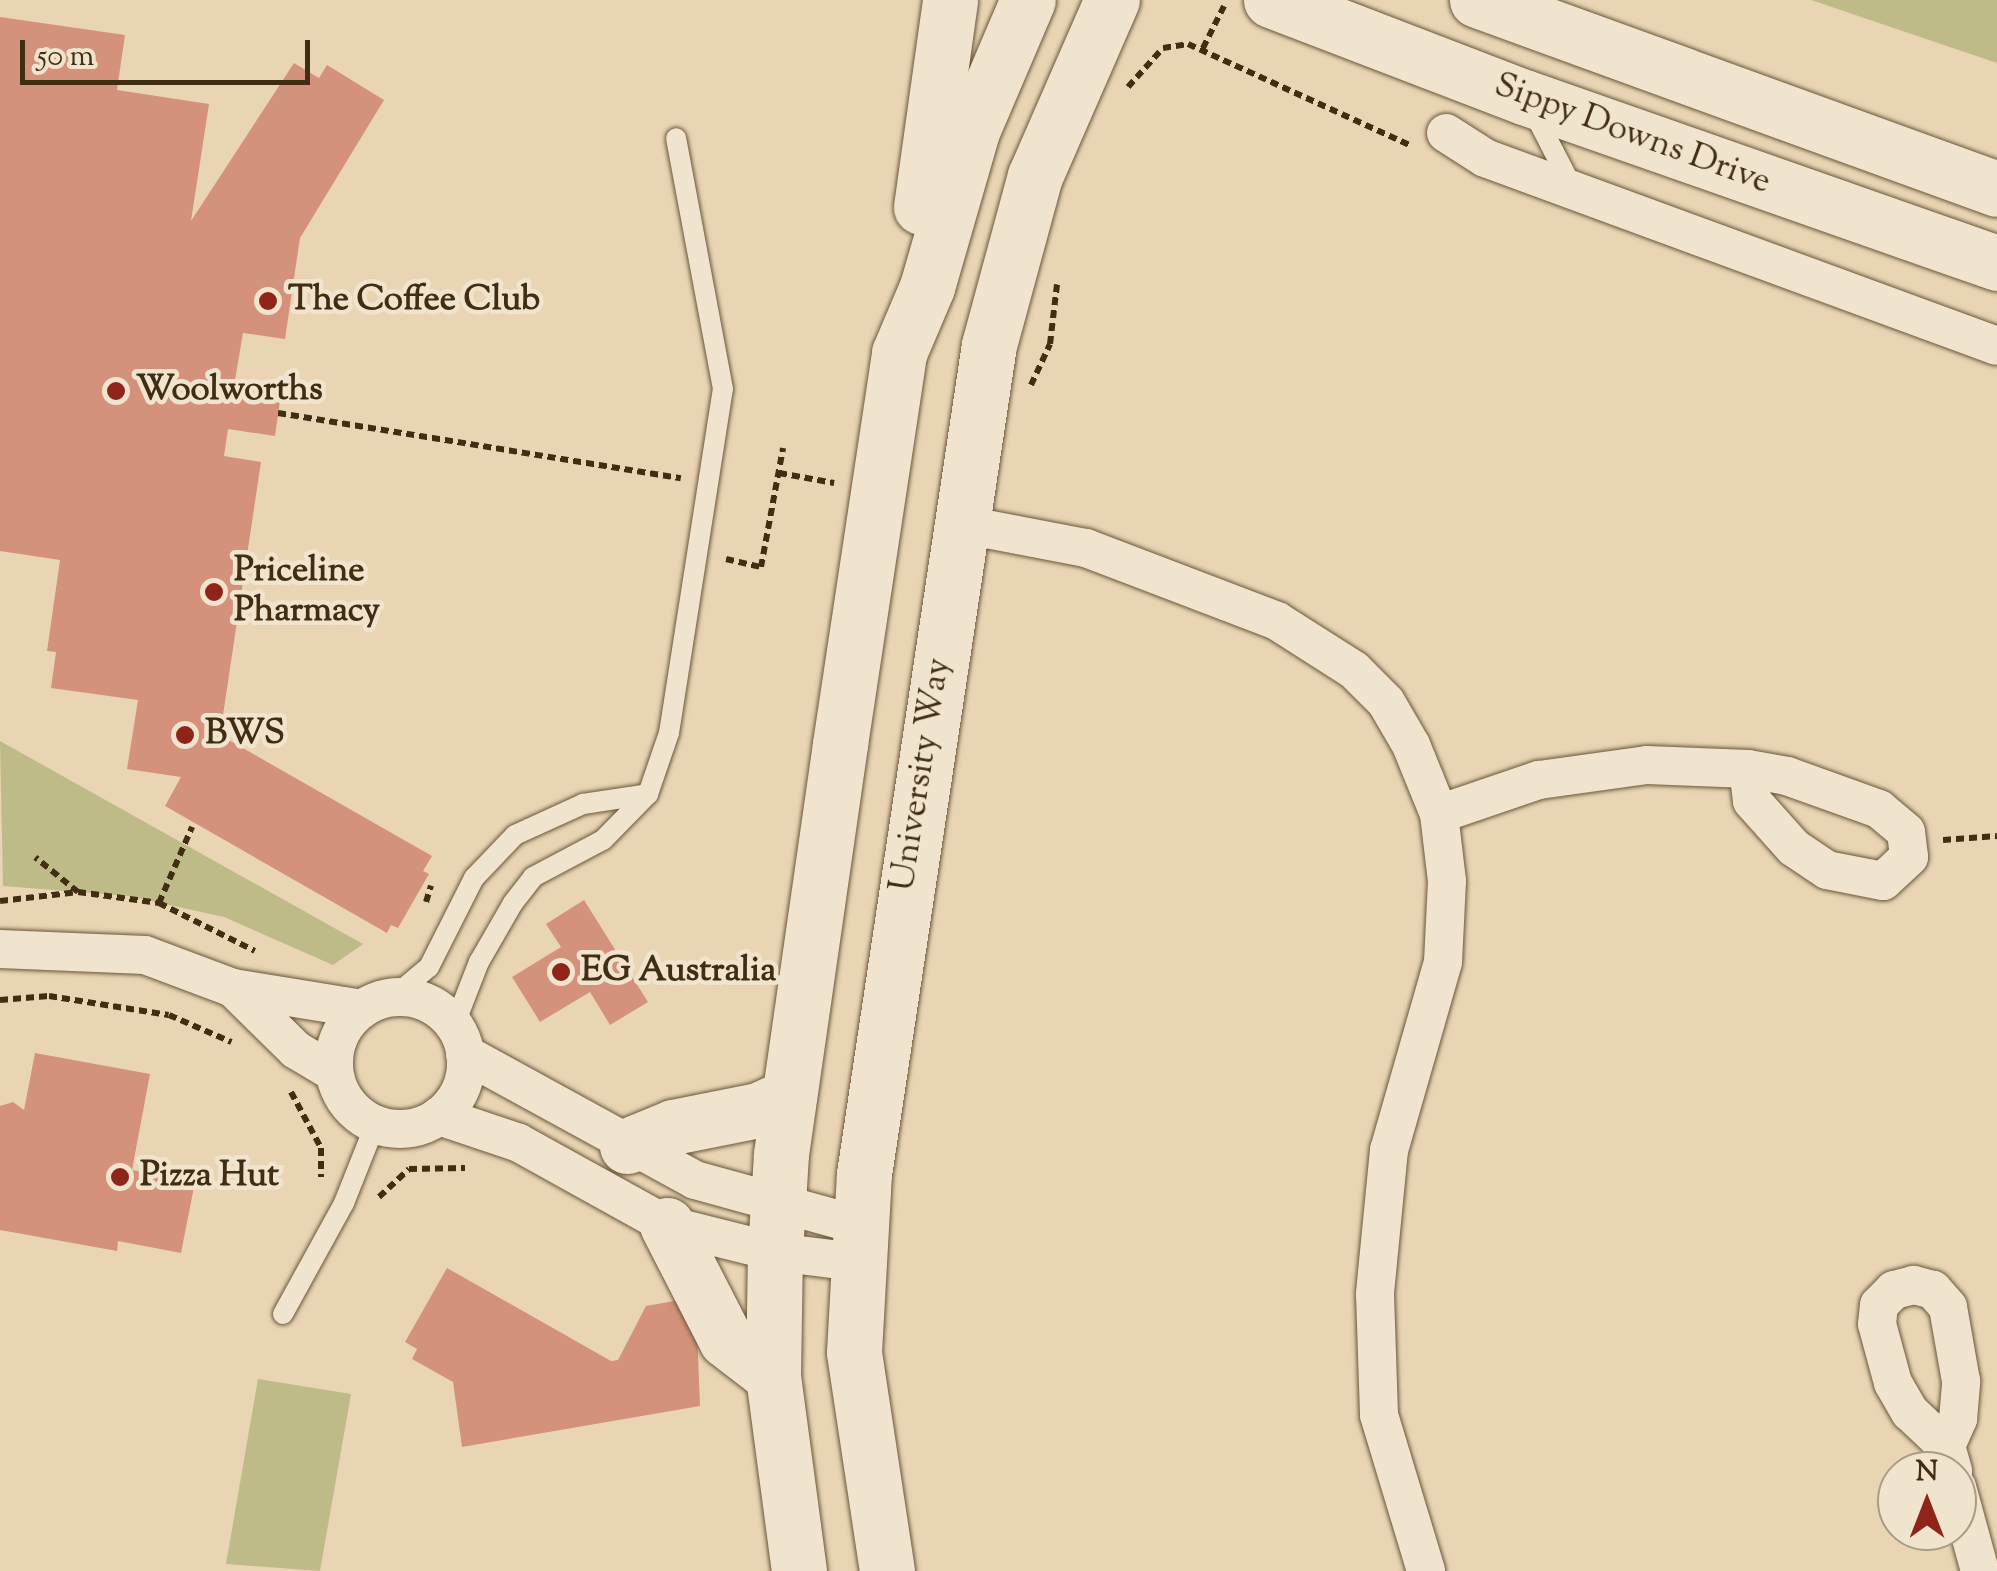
<!DOCTYPE html>
<html>
<head>
<meta charset="utf-8">
<style>
  body { margin:0 }
  #map { position:relative; width:1997px; height:1571px; overflow:hidden; background:#e9d5b4; font-family:"Sorts Mill Goudy",serif }
  div>[style] { position:absolute }
  [style*='--x'] { left:calc(var(--x)*1px); top:calc(var(--y)*1px); width:calc(var(--w)*1px); rotate:calc(var(--a)*1deg) }
  .green>* { inset:0; background:#bebb88 }
  .building>* { inset:0; background:#d4927c }
  .path>* { height:6px; margin-top:-3px; transform-origin:0; background:repeating-linear-gradient(90deg,#402d12 0 8px,transparent 0 13px) }
  .roads { filter:drop-shadow(0 0 2px #6a573a) drop-shadow(0 0 2px #6a573a) }
  .service>* { height:20px; margin:-10px; padding:0 10px; transform-origin:10px; border-radius:10px; background:#f1e4ce }
  .minor>* { height:38px; margin:-19px; padding:0 19px; transform-origin:19px; border-radius:19px; background:#f1e4ce }
  .minor>.ring { margin:-19px; padding:0; box-sizing:content-box; background:none; border:38px solid #f1e4ce; border-radius:50% }
  .secondary>* { height:55px; margin:-27.5px; padding:0 27.5px; transform-origin:27.5px; border-radius:27.5px; background:#f1e4ce }
  .dots>* { width:28px; height:28px; translate:-50% -50%; box-sizing:border-box; border:5px solid #f1e4ce; border-radius:50% }
  span { translate:-50% -50%; white-space:nowrap; text-align:center; line-height:1.15; -webkit-text-stroke:9px #f1e4ce; paint-order:stroke }
  .street-label { font-size:35px; color:#402d12 }
  .poi-label { font-size:35px; color:#402d12; font-weight:700 }
  .left { translate:0 -50%; text-align:left }
  .north { position:absolute; left:1877px; top:1451px; width:100px; height:100px; box-sizing:border-box; background:#f1e4ce; border:2px solid #aa9b83; border-radius:50%; rotate:0deg; font-size:28px; font-weight:700; line-height:40px; text-align:center; color:#402d12 }
  .north::after { content:''; display:block; margin:auto; width:35px; height:45px; background:#8f2418; clip-path:polygon(50% 0,100% 100%,50% 72%,0 100%) }
  .scale { position:absolute; left:20px; top:40px; width:290px; height:45px; box-sizing:border-box; border:5px solid #402d12; border-top:0; padding-left:12px; font-size:30px; line-height:35px; white-space:nowrap; color:#402d12; -webkit-text-stroke:8px #f1e4ce; paint-order:stroke }
</style>
</head>
<body>
<div id="map">
  <div class="green">
    <div style="clip-path:polygon(1811px 0,1997px 0,1997px 63px)"></div>
    <div style="clip-path:polygon(0 741px,363px 944px,333px 965px,224px 917px,128px 896px,3px 886px)"></div>
    <div style="clip-path:polygon(258px 1379px,351px 1394px,320px 1571px,226px 1564px)"></div>
  </div>
  <div class="building">
    <div style="clip-path:polygon(0 17px,125px 35px,117px 90px,209px 104px,191px 221px,294px 63px,319px 78px,327px 65px,384px 100px,300px 238px,285px 339px,243px 333px,235px 380px,282px 387px,275px 436px,228px 429px,224px 456px,261px 462px,220px 735px,432px 856px,423px 871px,429px 874px,398px 928px,391px 925px,387px 933px,165px 806px,181px 777px,127px 769px,138px 700px,51px 688px,56px 652px,47px 651px,60px 560px,0 551px)"></div>
    <div style="clip-path:polygon(584px 900px,648px 1002px,610px 1025px,590px 992px,540px 1022px,512px 977px,561px 947px,546px 924px)"></div>
    <div style="clip-path:polygon(35px 1053px,150px 1074px,132px 1170px,195px 1182px,181px 1253px,118px 1241px,117px 1251px,0 1230px,0 1106px,13px 1102px,24px 1110px)"></div>
    <div style="clip-path:polygon(447px 1268px,611px 1361px,618px 1360px,646px 1306px,680px 1300px,697px 1329px,700px 1406px,462px 1447px,453px 1382px,412px 1359px,417px 1349px,405px 1342px)"></div>
  </div>
  <div class="path">
    <div style="--x:1203;--y:48;--w:47;--a:-63.4"></div>
    <div style="--x:1128;--y:87;--w:52;--a:-48.1"></div>
    <div style="--x:1163;--y:48;--w:25;--a:-9"></div>
    <div style="--x:1188;--y:44;--w:244;--a:24.5"></div>
    <div style="--x:1031;--y:385;--w:45;--a:-65.1"></div>
    <div style="--x:1050;--y:344;--w:60;--a:-83.3"></div>
    <div style="--x:278;--y:413;--w:408;--a:9.2"></div>
    <div style="--x:779;--y:473;--w:56;--a:10.3"></div>
    <div style="--x:726;--y:559;--w:36;--a:13"></div>
    <div style="--x:761;--y:567;--w:121;--a:-79.5"></div>
    <div style="--x:1943;--y:840;--w:54;--a:-4.2"></div>
    <div style="--x:78;--y:892;--w:82;--a:7.7"></div>
    <div style="--x:159;--y:903;--w:107;--a:26.6"></div>
    <div style="--x:0;--y:901;--w:79;--a:-6.6"></div>
    <div style="--x:78;--y:892;--w:55;--a:-140.9"></div>
    <div style="--x:426;--y:902;--w:17;--a:-73"></div>
    <div style="--x:159;--y:903;--w:83;--a:-66.5"></div>
    <div style="--x:0;--y:1000;--w:49;--a:-4.7"></div>
    <div style="--x:49;--y:996;--w:121;--a:9"></div>
    <div style="--x:169;--y:1015;--w:68;--a:23.5"></div>
    <div style="--x:291;--y:1092;--w:64;--a:61.8"></div>
    <div style="--x:321;--y:1148;--w:29;--a:90"></div>
    <div style="--x:379;--y:1197;--w:41;--a:-43"></div>
    <div style="--x:409;--y:1169;--w:56;--a:-1"></div>
  </div>
  <div class="roads">
    <div class="service">
      <div style="--x:1532;--y:109;--w:85;--a:62.8"></div>
      <div style="--x:392;--y:998;--w:48;--a:-40"></div>
      <div style="--x:429;--y:967;--w:100;--a:-63.2"></div>
      <div style="--x:474;--y:878;--w:59;--a:-46.4"></div>
      <div style="--x:515;--y:835;--w:75;--a:-24.5"></div>
      <div style="--x:583;--y:804;--w:66;--a:-8.7"></div>
      <div style="--x:454;--y:1026;--w:69;--a:-68.7"></div>
      <div style="--x:479;--y:962;--w:68;--a:-60"></div>
      <div style="--x:513;--y:903;--w:33;--a:-52"></div>
      <div style="--x:533;--y:877;--w:79;--a:-27.9"></div>
      <div style="--x:603;--y:840;--w:64;--a:-45.6"></div>
      <div style="--x:648;--y:794;--w:65;--a:-71"></div>
      <div style="--x:669;--y:733;--w:348;--a:-81.1"></div>
      <div style="--x:723;--y:389;--w:255;--a:-100.6"></div>
      <div style="--x:283;--y:1314;--w:127;--a:-61.2"></div>
      <div style="--x:344;--y:1203;--w:84;--a:-68.3"></div>
    </div>
    <div class="minor">
      <div style="--x:1446;--y:133;--w:46;--a:32.7"></div>
      <div style="--x:1485;--y:158;--w:545;--a:20.16"></div>
      <div style="--x:960;--y:524;--w:128;--a:10.8"></div>
      <div style="--x:1086;--y:548;--w:204;--a:20.9"></div>
      <div style="--x:1277;--y:621;--w:91;--a:32.5"></div>
      <div style="--x:1354;--y:670;--w:45;--a:45"></div>
      <div style="--x:1386;--y:702;--w:50;--a:59.8"></div>
      <div style="--x:1411;--y:745;--w:74;--a:67.9"></div>
      <div style="--x:1439;--y:814;--w:67;--a:83.2"></div>
      <div style="--x:1447;--y:881;--w:81;--a:92.8"></div>
      <div style="--x:1443;--y:962;--w:196;--a:106"></div>
      <div style="--x:1389;--y:1150;--w:145;--a:95.6"></div>
      <div style="--x:1375;--y:1294;--w:121;--a:88.1"></div>
      <div style="--x:1379;--y:1415;--w:163;--a:73.2"></div>
      <div style="--x:1439;--y:814;--w:106;--a:-18.8"></div>
      <div style="--x:1539;--y:780;--w:109;--a:-7.9"></div>
      <div style="--x:1647;--y:765;--w:101;--a:2.3"></div>
      <div style="--x:1748;--y:769;--w:40;--a:10"></div>
      <div style="--x:1787;--y:776;--w:98;--a:19.7"></div>
      <div style="--x:1879;--y:809;--w:35;--a:40"></div>
      <div style="--x:1906;--y:832;--w:25;--a:83"></div>
      <div style="--x:1909;--y:857;--w:35;--a:137"></div>
      <div style="--x:1883;--y:881;--w:57;--a:-168.9"></div>
      <div style="--x:1827;--y:870;--w:40;--a:-146"></div>
      <div style="--x:1794;--y:848;--w:63;--a:-131.8"></div>
      <div style="--x:1752;--y:801;--w:32;--a:-97"></div>
      <div style="--x:0;--y:949;--w:145;--a:2.4"></div>
      <div style="--x:145;--y:955;--w:94;--a:20.6"></div>
      <div style="--x:233;--y:988;--w:131;--a:9.2"></div>
      <div style="--x:233;--y:988;--w:88;--a:44.5"></div>
      <div style="--x:296;--y:1050;--w:43;--a:30.7"></div>
      <div class="ring" style="left:334px;top:997px;width:94px;height:94px"></div>
      <div style="--x:465;--y:1054;--w:262;--a:28.7"></div>
      <div style="--x:695;--y:1180;--w:169;--a:15.4"></div>
      <div style="--x:439;--y:1116;--w:84;--a:18.6"></div>
      <div style="--x:519;--y:1143;--w:169;--a:29"></div>
      <div style="--x:667;--y:1225;--w:111;--a:14"></div>
      <div style="--x:775;--y:1252;--w:83;--a:7"></div>
      <div style="--x:1946;--y:1446;--w:30;--a:-66"></div>
      <div style="--x:1958;--y:1419;--w:38;--a:-85"></div>
      <div style="--x:1961;--y:1381;--w:75;--a:-100"></div>
      <div style="--x:1948;--y:1307;--w:23;--a:-131"></div>
      <div style="--x:1933;--y:1290;--w:20;--a:-165"></div>
      <div style="--x:1914;--y:1285;--w:21;--a:166"></div>
      <div style="--x:1894;--y:1290;--w:21;--a:135"></div>
      <div style="--x:1879;--y:1305;--w:19;--a:96"></div>
      <div style="--x:1877;--y:1324;--w:61;--a:74.8"></div>
      <div style="--x:1893;--y:1383;--w:34;--a:60"></div>
      <div style="--x:1910;--y:1412;--w:50;--a:43.4"></div>
      <div style="--x:1946;--y:1446;--w:26;--a:74"></div>
      <div style="--x:1957;--y:1487;--w:87;--a:74.7"></div>
    </div>
    <div class="secondary">
      <div style="--x:1271;--y:0;--w:271;--a:21"></div>
      <div style="--x:1524;--y:97;--w:501;--a:19.34"></div>
      <div style="--x:1477;--y:0;--w:553;--a:19.97"></div>
      <div style="--x:921;--y:207;--w:209;--a:-82"></div>
      <div style="--x:627;--y:1146;--w:50;--a:-22.4"></div>
      <div style="--x:673;--y:1127;--w:87;--a:-11.3"></div>
      <div style="--x:758;--y:1110;--w:34;--a:-24"></div>
      <div style="--x:667;--y:1225;--w:129;--a:62.8"></div>
      <div style="--x:726;--y:1340;--w:59;--a:37.5"></div>
      <div style="--x:799;--y:1571;--w:197;--a:-97.6"></div>
      <div style="--x:773;--y:1376;--w:124;--a:-89.1"></div>
      <div style="--x:775;--y:1252;--w:98;--a:-86.5"></div>
      <div style="--x:781;--y:1154;--w:414;--a:-81.8"></div>
      <div style="--x:840;--y:744;--w:395;--a:-81.4"></div>
      <div style="--x:899;--y:353;--w:72;--a:-67"></div>
      <div style="--x:927;--y:287;--w:162;--a:-73.9"></div>
      <div style="--x:972;--y:131;--w:142;--a:-66.9"></div>
      <div style="--x:887;--y:1571;--w:221;--a:-98.6"></div>
      <div style="--x:854;--y:1352;--w:178;--a:-86.8"></div>
      <div style="--x:864;--y:1174;--w:838;--a:-81.43"></div>
      <div style="--x:989;--y:345;--w:175;--a:-74.8"></div>
      <div style="--x:1035;--y:176;--w:192;--a:-66.4"></div>
    </div>
  </div>
  <div class="dots">
    <div style="left:268px;top:301px;background:#8f2418"></div>
    <div style="left:116px;top:391px;background:#8f2418"></div>
    <div style="left:214px;top:592px;background:#8f2418"></div>
    <div style="left:185px;top:735px;background:#8f2418"></div>
    <div style="left:561px;top:972px;background:#8f2418"></div>
    <div style="left:120px;top:1177px;background:#8f2418"></div>
  </div>
  <div class="street-label">
    <span style="left:1632px;top:135px;rotate:20deg">Sippy Downs Drive</span>
    <span style="left:922px;top:775px;rotate:-81deg">University Way</span>
  </div>
  <div class="poi-label">
    <span class="left" style="left:288px;top:301px">The Coffee Club</span>
    <span class="left" style="left:136px;top:391px">Woolworths</span>
    <span class="left" style="left:234px;top:592px">Priceline<br>Pharmacy</span>
    <span class="left" style="left:205px;top:735px">BWS</span>
    <span class="left" style="left:581px;top:972px">EG Australia</span>
    <span class="left" style="left:140px;top:1177px">Pizza Hut</span>
  </div>
  <div class="north">N</div>
  <div class="scale">50 m</div>
</div>
</body>
</html>
